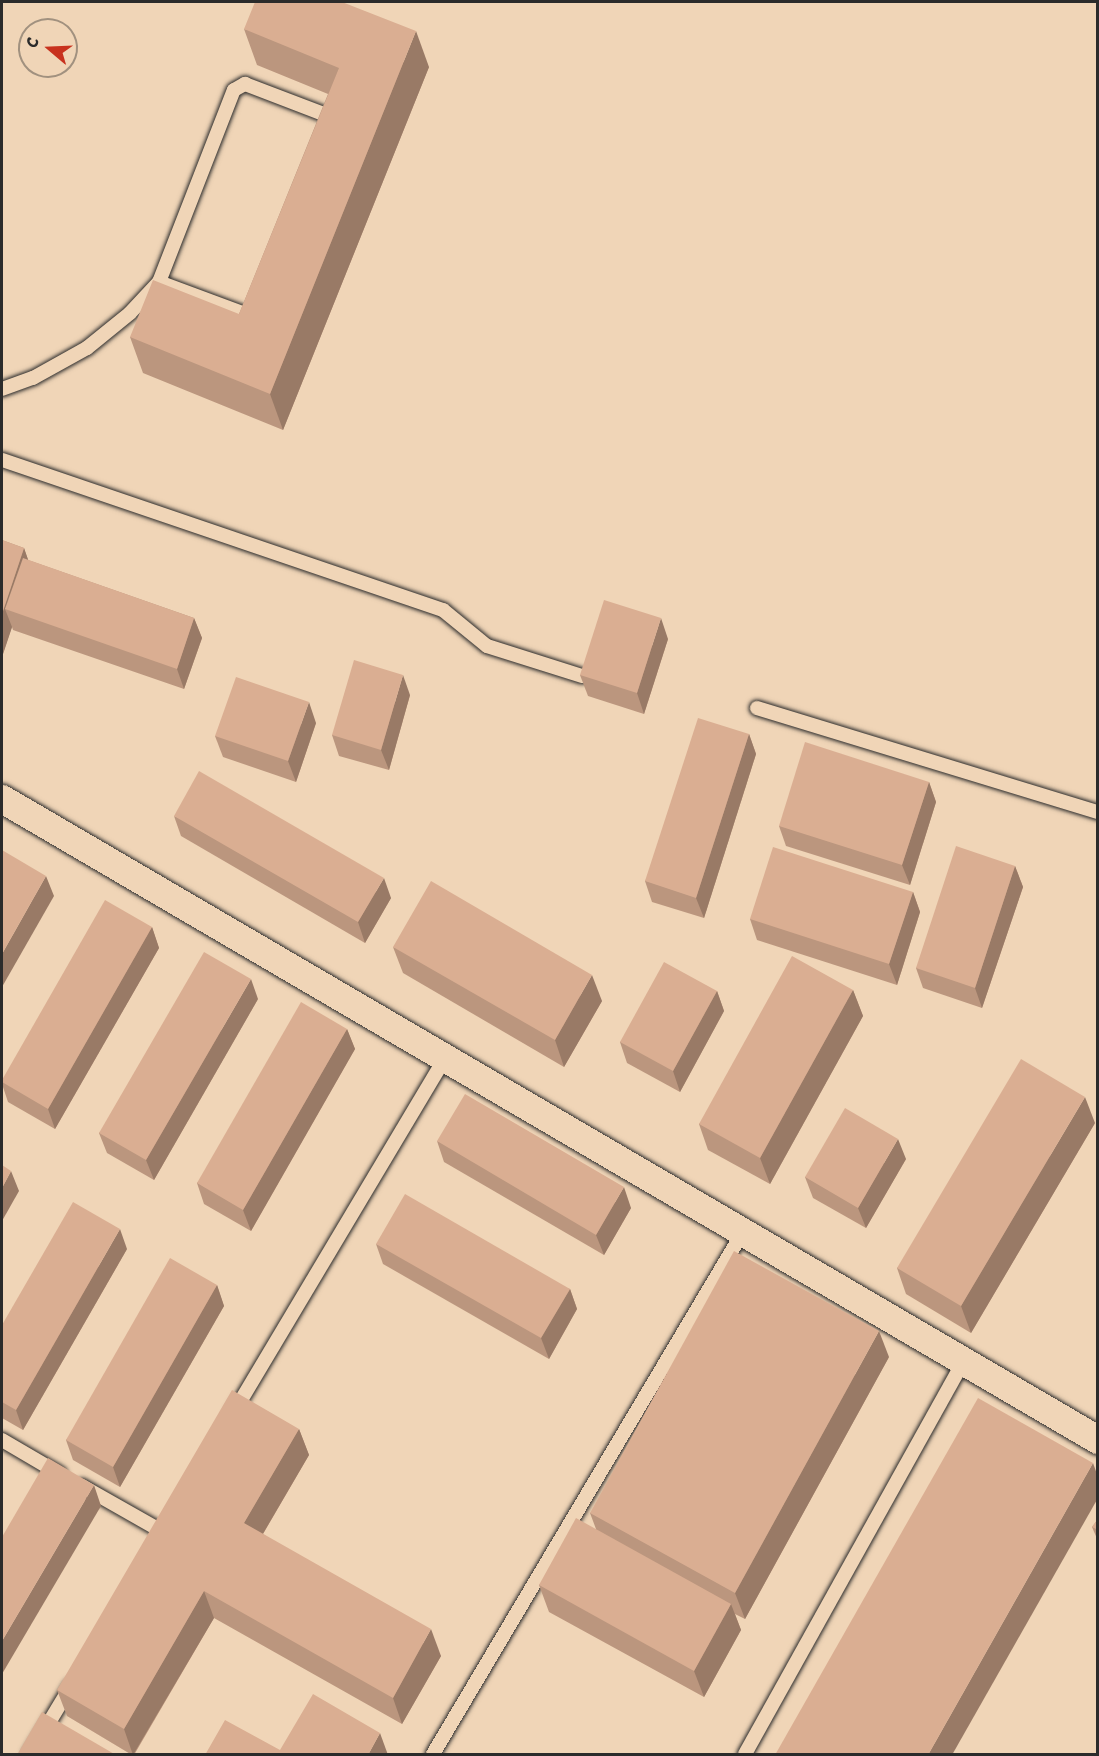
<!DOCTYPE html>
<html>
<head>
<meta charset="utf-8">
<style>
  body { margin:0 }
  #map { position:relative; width:1099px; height:1756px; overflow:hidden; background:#f0d5b7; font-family:"Shantell Sans",sans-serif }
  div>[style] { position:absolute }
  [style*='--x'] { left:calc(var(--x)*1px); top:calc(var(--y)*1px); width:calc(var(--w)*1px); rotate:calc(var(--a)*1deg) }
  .roads { filter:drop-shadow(0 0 2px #2b2b2b) drop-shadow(0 0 2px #2b2b2b) }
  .service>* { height:14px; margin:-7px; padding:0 7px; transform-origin:7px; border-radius:7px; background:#f0d5b7 }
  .minor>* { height:28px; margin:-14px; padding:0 14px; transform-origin:14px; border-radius:14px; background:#f0d5b7 }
  .wall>* { inset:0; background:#bb967e }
  .shaded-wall>* { inset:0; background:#997a66 }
  .building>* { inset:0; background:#daae92 }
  span { translate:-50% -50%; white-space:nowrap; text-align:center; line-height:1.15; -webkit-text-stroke:5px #f0d5b7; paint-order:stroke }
  .frame { position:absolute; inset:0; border:3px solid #2b2b2b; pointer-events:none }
  .north { position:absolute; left:18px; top:18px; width:60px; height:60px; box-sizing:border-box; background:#f0d5b7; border:2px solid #a1917f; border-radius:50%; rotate:289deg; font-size:16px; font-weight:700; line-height:24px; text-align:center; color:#2b2b2b }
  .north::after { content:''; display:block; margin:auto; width:21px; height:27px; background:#c8321e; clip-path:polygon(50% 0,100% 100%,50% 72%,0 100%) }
</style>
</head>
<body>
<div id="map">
  <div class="roads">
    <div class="service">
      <div style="--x:159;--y:282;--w:92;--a:20.4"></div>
      <div style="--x:245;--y:314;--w:11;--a:-15"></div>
      <div style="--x:2;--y:389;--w:33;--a:-20"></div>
      <div style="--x:33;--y:378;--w:62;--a:-29.1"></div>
      <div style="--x:87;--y:348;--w:55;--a:-39.1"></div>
      <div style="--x:130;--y:313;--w:42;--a:-46.9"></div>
      <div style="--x:159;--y:282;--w:206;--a:-68.7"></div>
      <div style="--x:234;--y:90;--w:13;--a:-29"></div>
      <div style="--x:245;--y:84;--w:90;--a:20.9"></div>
      <div style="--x:329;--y:116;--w:10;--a:84"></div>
      <div style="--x:2;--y:460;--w:466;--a:18.8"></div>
      <div style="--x:443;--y:610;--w:57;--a:39.3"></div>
      <div style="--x:487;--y:646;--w:100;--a:17.5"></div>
      <div style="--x:757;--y:708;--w:357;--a:17"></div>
      <div style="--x:234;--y:1412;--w:412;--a:-59.2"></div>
      <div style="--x:2;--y:1440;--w:67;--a:30.4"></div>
      <div style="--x:82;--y:1486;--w:93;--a:29.6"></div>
      <div style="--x:30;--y:1754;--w:79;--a:-58.9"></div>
      <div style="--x:433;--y:1754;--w:607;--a:-59.3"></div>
      <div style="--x:745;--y:1754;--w:450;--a:-60.9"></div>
    </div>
    <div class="minor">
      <div style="--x:2;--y:799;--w:1270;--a:30.32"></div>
    </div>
  </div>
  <div class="wall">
    <div style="clip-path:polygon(244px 29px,429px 67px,283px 430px,143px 373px,130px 337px,239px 314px,328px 94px,257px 65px)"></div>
    <div style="clip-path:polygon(2px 540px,24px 548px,28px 560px,194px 618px,202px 638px,184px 689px,13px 630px,12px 627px,2px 657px)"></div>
    <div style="clip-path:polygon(668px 639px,644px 714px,588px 696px,580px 675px)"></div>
    <div style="clip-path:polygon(410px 695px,389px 770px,339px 756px,332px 735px)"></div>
    <div style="clip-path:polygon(316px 723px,296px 782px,223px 757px,215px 736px)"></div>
    <div style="clip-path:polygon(749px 734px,756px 754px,704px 918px,652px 902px,645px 881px)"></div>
    <div style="clip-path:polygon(929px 782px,936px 802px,910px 885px,786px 846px,779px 826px)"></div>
    <div style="clip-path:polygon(174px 816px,391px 898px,365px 943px,181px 836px)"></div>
    <div style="clip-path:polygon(1015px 866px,1023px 887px,982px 1008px,923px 988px,916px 968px)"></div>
    <div style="clip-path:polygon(913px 892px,920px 912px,897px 985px,757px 940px,750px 919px)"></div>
    <div style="clip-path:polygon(152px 927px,159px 948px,55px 1129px,8px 1102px,2px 1084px,2px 1080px)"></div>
    <div style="clip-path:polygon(393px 947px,602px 1001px,564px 1067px,403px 973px)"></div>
    <div style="clip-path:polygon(853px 990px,863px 1016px,770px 1184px,708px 1150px,699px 1124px)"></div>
    <div style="clip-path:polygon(717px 991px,724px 1011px,680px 1092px,627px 1063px,620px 1042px)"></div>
    <div style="clip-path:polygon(258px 999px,154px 1180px,107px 1153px,99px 1133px)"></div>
    <div style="clip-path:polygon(347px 1029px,355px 1049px,251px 1231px,204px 1204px,197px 1183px)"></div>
    <div style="clip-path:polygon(1095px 1123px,971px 1333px,906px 1294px,897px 1268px)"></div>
    <div style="clip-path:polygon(437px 1141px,631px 1208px,604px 1255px,444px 1162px)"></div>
    <div style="clip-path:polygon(906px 1159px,866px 1228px,813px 1198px,805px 1177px)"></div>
    <div style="clip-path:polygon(376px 1244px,570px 1289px,577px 1309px,549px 1359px,383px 1264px)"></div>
    <div style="clip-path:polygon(127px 1249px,23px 1430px,2px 1418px,2px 1325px)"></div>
    <div style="clip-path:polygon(217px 1285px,224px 1306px,120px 1487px,73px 1460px,66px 1440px)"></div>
    <div style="clip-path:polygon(889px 1357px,745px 1619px,735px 1614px,741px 1630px,704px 1697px,549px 1612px,539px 1585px,596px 1529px,590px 1513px)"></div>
    <div style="clip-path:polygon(299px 1429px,309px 1455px,263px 1534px,441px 1656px,402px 1724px,214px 1618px,134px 1755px,132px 1755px,67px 1716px,57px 1690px)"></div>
    <div style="clip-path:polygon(1098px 1519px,1098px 1541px,1092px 1527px)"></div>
  </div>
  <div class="shaded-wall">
    <div style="clip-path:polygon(416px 31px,429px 67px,283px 430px,270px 394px)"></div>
    <div style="clip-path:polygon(24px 548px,31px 568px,5px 609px,12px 627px,2px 657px,2px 614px)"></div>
    <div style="clip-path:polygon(194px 618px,202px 638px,184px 689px,177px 669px)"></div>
    <div style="clip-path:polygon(661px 618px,668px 639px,644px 714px,637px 693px)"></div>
    <div style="clip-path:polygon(403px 675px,410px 695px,389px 770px,381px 750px)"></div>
    <div style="clip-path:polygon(309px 702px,316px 723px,296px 782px,288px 761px)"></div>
    <div style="clip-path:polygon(749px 734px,756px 754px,704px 918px,696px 898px)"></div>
    <div style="clip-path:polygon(929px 782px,936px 802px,910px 885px,902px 865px)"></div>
    <div style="clip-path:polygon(1015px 866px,1023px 887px,982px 1008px,975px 988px)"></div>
    <div style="clip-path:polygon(46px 876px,54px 896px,2px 987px,2px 954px)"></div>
    <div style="clip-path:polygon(384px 878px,391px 898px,365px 943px,358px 922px)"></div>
    <div style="clip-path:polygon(913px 892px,920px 912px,897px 985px,889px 964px)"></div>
    <div style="clip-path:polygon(152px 927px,159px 948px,55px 1129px,48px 1109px)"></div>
    <div style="clip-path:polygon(592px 975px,602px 1001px,564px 1067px,555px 1040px)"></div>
    <div style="clip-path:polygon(251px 979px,258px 999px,154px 1180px,146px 1160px)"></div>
    <div style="clip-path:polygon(853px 990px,863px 1016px,770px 1184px,760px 1158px)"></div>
    <div style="clip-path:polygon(717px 991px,724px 1011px,680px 1092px,673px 1071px)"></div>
    <div style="clip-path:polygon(347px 1029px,355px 1049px,251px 1231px,243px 1210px)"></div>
    <div style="clip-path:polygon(1085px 1097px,1095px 1123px,971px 1333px,961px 1306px)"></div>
    <div style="clip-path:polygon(898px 1139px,906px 1159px,866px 1228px,858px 1208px)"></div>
    <div style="clip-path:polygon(11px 1171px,19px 1191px,2px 1221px,2px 1188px)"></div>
    <div style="clip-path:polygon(624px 1187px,631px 1208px,604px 1255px,596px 1235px)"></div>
    <div style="clip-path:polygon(120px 1229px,127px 1249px,23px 1430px,16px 1410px)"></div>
    <div style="clip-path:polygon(217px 1285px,224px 1306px,120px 1487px,113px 1467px)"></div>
    <div style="clip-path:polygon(570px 1289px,577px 1309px,549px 1359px,541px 1338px)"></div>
    <div style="clip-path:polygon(879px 1331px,889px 1357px,745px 1619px,735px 1593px)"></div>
    <div style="clip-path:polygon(299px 1429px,309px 1455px,254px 1549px,244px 1523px)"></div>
    <div style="clip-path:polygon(1093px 1463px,1098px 1477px,1098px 1498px,952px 1755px,928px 1755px)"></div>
    <div style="clip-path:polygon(94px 1485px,101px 1506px,2px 1674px,2px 1641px)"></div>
    <div style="clip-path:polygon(204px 1591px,214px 1618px,133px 1755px,124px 1729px)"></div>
    <div style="clip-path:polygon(731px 1604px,741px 1630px,704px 1697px,694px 1671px)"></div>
    <div style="clip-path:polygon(431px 1629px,441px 1656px,402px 1724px,393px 1698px)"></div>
    <div style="clip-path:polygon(380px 1733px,388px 1755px,368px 1755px)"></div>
  </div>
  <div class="building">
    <div style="clip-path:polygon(255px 2px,342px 2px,416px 31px,270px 394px,130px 337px,153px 280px,239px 314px,339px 68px,244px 29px)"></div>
    <div style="clip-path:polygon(2px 540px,24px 548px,2px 614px)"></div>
    <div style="clip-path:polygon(23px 558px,194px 618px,177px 669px,5px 609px)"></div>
    <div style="clip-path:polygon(604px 600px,661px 618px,637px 693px,580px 675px)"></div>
    <div style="clip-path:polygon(354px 660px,403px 675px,381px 750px,332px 735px)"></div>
    <div style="clip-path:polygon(236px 677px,309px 702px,288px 761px,215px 736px)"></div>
    <div style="clip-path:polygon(698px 718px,749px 734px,696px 898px,645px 881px)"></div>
    <div style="clip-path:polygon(805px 742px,929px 782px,902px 865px,779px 826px)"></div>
    <div style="clip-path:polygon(199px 771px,384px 878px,358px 922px,174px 816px)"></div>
    <div style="clip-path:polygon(956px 846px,1015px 866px,975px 988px,916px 968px)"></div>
    <div style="clip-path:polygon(773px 847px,913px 892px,889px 964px,750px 919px)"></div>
    <div style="clip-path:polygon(2px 850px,46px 876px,2px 954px)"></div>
    <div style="clip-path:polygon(431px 881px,592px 975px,555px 1040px,393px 947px)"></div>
    <div style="clip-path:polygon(105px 900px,152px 927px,48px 1109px,2px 1082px,2px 1080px)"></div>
    <div style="clip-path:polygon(204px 952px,251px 979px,146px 1160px,99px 1133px)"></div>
    <div style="clip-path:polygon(792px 956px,853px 990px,760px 1158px,699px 1124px)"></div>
    <div style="clip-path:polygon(664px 962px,717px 991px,673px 1071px,620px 1042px)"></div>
    <div style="clip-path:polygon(301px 1002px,347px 1029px,243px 1210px,197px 1183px)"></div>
    <div style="clip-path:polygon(1021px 1059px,1085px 1097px,961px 1306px,897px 1268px)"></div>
    <div style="clip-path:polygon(465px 1094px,624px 1187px,596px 1235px,437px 1141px)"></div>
    <div style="clip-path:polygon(845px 1108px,898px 1139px,858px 1208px,805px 1177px)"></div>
    <div style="clip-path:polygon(2px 1165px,11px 1171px,2px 1188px)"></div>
    <div style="clip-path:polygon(405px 1194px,570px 1289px,541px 1338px,376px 1244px)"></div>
    <div style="clip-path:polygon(73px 1202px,120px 1229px,16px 1410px,2px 1402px,2px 1325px)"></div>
    <div style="clip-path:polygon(734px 1251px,879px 1331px,735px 1593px,590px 1513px)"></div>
    <div style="clip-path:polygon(170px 1258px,217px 1285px,113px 1467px,66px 1440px)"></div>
    <div style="clip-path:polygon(232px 1390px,299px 1429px,244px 1523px,431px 1629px,393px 1698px,204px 1591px,124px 1729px,57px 1690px)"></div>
    <div style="clip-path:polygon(978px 1398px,1093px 1463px,928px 1755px,775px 1755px)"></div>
    <div style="clip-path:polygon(48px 1458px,94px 1485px,2px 1641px,2px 1537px)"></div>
    <div style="clip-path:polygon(576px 1518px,731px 1604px,694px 1671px,539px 1585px)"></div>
    <div style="clip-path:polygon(1098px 1519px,1098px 1530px,1092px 1527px)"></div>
    <div style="clip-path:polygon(313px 1694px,380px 1733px,368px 1755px,205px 1755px,225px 1720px,280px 1750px)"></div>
    <div style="clip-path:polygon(42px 1712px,116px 1755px,17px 1755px)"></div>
  </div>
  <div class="frame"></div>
  <div class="north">С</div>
</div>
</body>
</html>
